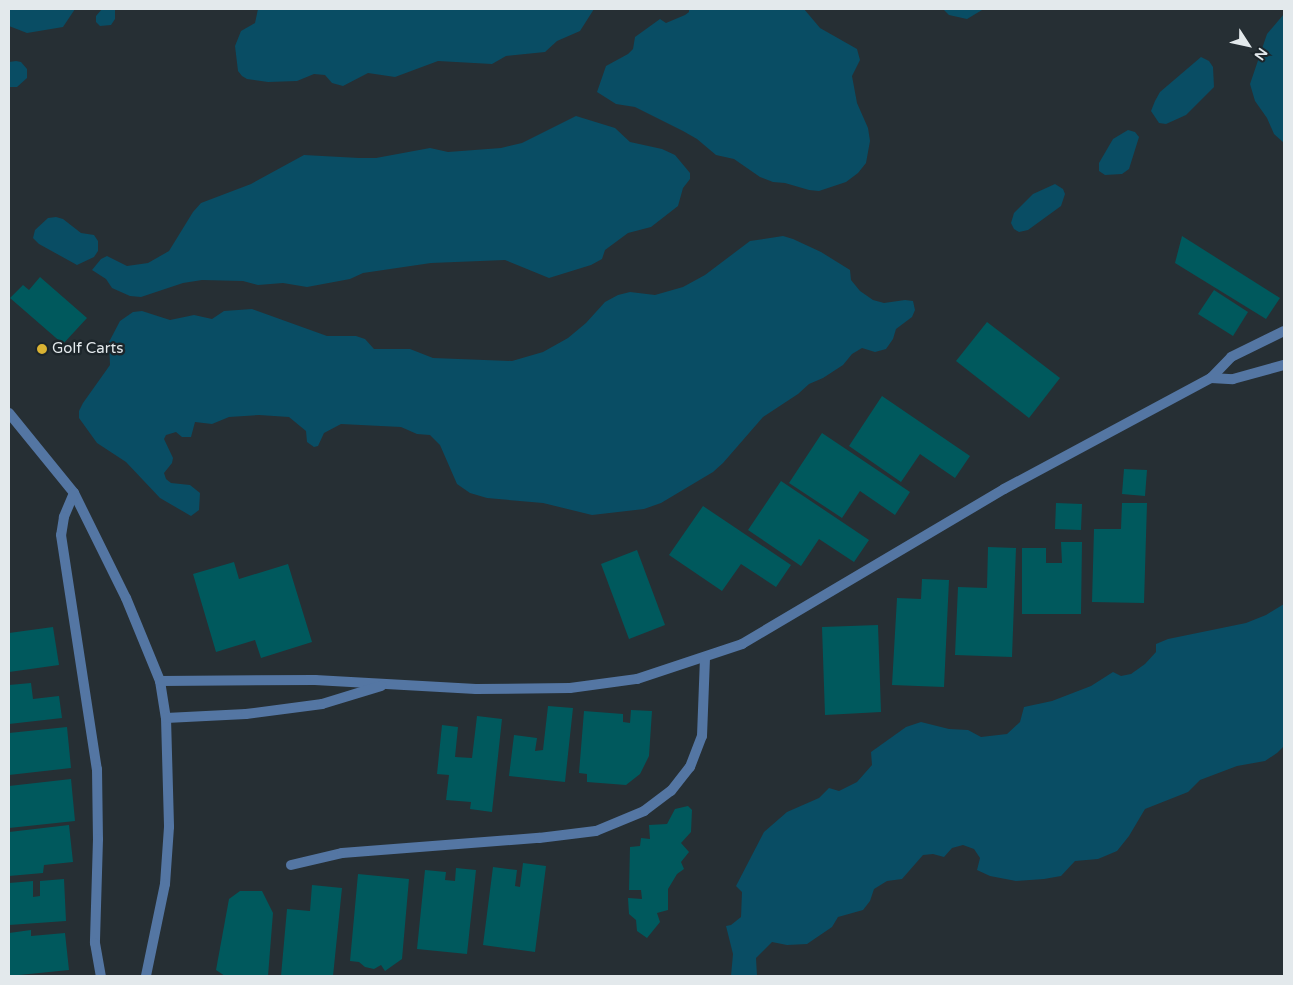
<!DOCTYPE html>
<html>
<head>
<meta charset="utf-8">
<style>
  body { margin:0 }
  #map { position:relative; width:1293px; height:985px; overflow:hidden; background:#262f34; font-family:"Varela Round",sans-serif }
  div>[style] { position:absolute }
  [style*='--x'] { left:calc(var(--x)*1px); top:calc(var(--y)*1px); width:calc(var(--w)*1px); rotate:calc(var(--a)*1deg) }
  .green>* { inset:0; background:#094d64 }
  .building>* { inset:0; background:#00595d }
  .street>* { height:10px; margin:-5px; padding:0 5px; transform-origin:5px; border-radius:5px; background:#5476a3 }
  .dots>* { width:14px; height:14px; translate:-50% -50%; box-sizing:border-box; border:2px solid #1c252a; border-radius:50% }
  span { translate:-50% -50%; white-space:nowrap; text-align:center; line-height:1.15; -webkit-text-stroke:5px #1c252a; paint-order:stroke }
  .poi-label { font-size:15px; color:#e3e9ec }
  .left { translate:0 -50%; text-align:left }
  .frame { position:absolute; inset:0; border:10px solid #e3e9ec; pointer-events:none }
  .north { position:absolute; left:1223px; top:20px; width:50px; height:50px; -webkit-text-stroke:4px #1c252a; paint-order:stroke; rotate:125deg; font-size:14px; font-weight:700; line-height:20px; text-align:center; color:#e3e9ec }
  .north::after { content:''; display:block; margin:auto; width:18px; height:22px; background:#e3e9ec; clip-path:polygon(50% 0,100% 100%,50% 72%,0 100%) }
</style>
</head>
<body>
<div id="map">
  <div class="green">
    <div style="clip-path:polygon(9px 9px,75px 9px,63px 27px,27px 33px,9px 26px)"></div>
    <div style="clip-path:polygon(102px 9px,115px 10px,115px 19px,111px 25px,100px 26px,96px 22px,96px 16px)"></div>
    <div style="clip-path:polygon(258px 9px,594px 9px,580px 31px,557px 41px,545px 52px,506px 56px,492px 64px,438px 61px,395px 77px,368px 73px,343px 86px,332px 83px,325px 75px,314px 74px,297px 81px,268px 82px,247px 79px,242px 76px,238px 71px,235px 46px,241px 31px,255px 23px)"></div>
    <div style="clip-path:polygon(689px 9px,804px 9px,820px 28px,857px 49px,860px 60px,852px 76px,857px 103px,868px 128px,870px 141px,866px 163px,858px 173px,846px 182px,819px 191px,809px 190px,785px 183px,773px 182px,760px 177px,734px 159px,716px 155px,697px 139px,683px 131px,635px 107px,616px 104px,597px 92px,606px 66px,628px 54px,633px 49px,635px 37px,660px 19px,666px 23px,685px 15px,689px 12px)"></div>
    <div style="clip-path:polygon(934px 9px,982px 9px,982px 10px,967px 19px,949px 15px,944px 10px)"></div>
    <div style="clip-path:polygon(1284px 14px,1284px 143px,1274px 134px,1267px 118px,1255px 101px,1250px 84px,1267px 34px)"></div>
    <div style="clip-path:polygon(1201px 57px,1209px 61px,1213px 67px,1214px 87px,1186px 115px,1166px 124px,1159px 123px,1151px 111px,1155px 101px,1160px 92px)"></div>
    <div style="clip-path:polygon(16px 61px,21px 62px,27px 69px,27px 78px,17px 87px,9px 87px,9px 62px)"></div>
    <div style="clip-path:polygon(576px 116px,615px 128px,630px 142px,662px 149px,675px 155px,690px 173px,690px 179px,683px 188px,678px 206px,651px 227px,628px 233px,605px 250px,602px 259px,591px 265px,549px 278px,505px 260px,431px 263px,363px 273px,350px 279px,307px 287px,283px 283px,258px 285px,243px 281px,202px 280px,183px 283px,141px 297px,130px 296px,112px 288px,106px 279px,92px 270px,101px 259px,107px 256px,127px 266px,148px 263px,169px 251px,193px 212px,201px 203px,251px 184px,304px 155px,359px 158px,376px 158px,430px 148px,448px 152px,501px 148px,522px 143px)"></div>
    <div style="clip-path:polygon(1128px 130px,1135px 132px,1139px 137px,1129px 169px,1122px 174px,1105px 175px,1099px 171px,1099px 163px,1113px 139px)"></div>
    <div style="clip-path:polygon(1055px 184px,1063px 189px,1065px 194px,1061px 206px,1028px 230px,1019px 232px,1014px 229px,1011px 223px,1014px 213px,1033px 194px)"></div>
    <div style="clip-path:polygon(56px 217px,63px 219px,81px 233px,94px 235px,98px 241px,98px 251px,94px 257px,77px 265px,39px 244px,33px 238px,35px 230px,48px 218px)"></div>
    <div style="clip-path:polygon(783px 236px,793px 239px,821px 252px,850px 270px,851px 280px,860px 291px,873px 300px,884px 303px,905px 300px,913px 301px,915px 310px,912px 317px,896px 329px,893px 339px,886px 349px,875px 352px,862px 348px,852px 354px,843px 365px,823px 378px,809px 384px,798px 394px,763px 417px,723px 463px,713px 472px,661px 503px,644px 509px,592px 515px,543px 503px,487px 498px,470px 493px,457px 484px,440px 445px,430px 435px,417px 434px,401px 427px,341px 424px,324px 433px,318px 446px,314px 447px,307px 442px,306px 431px,289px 417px,259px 415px,229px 417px,212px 424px,195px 422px,191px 437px,182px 437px,176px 432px,166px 435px,164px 439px,173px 458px,172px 463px,164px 473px,166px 479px,171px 483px,190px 485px,200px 493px,199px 510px,191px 516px,160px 498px,126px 462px,97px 443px,79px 418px,79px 411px,83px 403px,110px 365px,109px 342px,120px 321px,133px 312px,142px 311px,170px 320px,194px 315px,212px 319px,224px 311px,252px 309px,327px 336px,356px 336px,365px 339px,374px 349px,410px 349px,433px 358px,512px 361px,543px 352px,568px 338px,586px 323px,605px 302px,618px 295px,630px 292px,655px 295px,683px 287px,705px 275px,750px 241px)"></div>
    <div style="clip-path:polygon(1284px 604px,1284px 746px,1277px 753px,1265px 761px,1237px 766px,1200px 780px,1188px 792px,1145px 809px,1129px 836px,1117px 851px,1098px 859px,1075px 861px,1061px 876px,1044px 879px,1016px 881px,990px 876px,977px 870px,980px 858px,974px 849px,963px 845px,952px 848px,944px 857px,933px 854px,923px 855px,902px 879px,887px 881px,874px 889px,870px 901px,863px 910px,838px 917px,832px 927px,807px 944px,787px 945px,772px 942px,756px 958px,757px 976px,731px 976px,733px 954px,726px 926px,731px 925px,741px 917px,742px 892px,736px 886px,764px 832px,787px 812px,819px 798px,829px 788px,839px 791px,857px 782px,872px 765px,871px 752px,906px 727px,921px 722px,949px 729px,968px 730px,981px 737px,1007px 734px,1020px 722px,1024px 707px,1052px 701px,1091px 686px,1113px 672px,1121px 676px,1131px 674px,1145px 664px,1156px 652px,1156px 644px,1168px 639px,1246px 623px,1266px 615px)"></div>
  </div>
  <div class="building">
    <div style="clip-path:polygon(1182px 236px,1280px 298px,1266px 319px,1175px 263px)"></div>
    <div style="clip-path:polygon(40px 277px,87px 318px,63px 344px,10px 298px,23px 285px,29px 290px)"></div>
    <div style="clip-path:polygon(1214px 290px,1248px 312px,1233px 336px,1198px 314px)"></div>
    <div style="clip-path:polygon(987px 322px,1060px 378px,1029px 418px,956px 361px)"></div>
    <div style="clip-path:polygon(882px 396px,970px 456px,955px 478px,920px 454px,901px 482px,849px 446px)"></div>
    <div style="clip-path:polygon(822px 433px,910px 492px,895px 515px,860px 491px,842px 518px,789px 483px)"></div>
    <div style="clip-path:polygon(1124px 469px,1147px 470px,1145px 496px,1122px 494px)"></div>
    <div style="clip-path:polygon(781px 481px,869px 540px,854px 562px,819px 539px,801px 566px,748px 530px)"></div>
    <div style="clip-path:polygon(1056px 503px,1082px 504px,1081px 530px,1055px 529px)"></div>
    <div style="clip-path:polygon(1122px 503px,1147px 503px,1144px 603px,1092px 602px,1094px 529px,1121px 529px)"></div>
    <div style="clip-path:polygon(703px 506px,791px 565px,776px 587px,741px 564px,722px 591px,669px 555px)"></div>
    <div style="clip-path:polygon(1061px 542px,1082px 542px,1081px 614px,1022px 614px,1022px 548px,1046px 548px,1046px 563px,1062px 563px)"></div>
    <div style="clip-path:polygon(988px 547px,1016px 548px,1012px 657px,955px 655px,958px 587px,987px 588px)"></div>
    <div style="clip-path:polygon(637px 550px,665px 625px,629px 639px,601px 564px)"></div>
    <div style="clip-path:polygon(234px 562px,239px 579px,288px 564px,312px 642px,261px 658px,255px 640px,216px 652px,193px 574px)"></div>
    <div style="clip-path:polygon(922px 579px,949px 580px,944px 687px,892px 685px,897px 598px,921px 599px)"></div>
    <div style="clip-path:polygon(878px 625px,881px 712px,825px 715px,822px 627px)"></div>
    <div style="clip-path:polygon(53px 627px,59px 665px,9px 672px,9px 633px)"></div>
    <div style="clip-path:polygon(31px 683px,33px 699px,59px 696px,62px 718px,9px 724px,9px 685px)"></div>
    <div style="clip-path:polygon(548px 706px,573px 708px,565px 782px,509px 776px,514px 735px,537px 738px,535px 751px,543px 750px)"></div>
    <div style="clip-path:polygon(631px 710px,652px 711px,649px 756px,640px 774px,626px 785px,587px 782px,587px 774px,579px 773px,584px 711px,623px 714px,623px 722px,630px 723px)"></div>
    <div style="clip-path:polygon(477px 716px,502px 719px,492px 812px,470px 809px,471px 802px,446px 800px,449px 775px,437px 774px,442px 725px,458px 727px,455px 757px,472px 758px)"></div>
    <div style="clip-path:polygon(67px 727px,71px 768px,9px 775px,9px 733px)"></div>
    <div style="clip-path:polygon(71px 779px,75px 821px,9px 828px,9px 786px)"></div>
    <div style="clip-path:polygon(688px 806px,692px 810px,691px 832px,681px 843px,689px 852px,681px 862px,684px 869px,677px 874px,668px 889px,668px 910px,657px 913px,660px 922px,647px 938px,637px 931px,636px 920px,629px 914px,628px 898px,642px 899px,641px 890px,629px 890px,630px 847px,640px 846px,641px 838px,650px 839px,649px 825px,667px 824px,675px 809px)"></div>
    <div style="clip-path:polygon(69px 825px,73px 862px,44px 865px,43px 873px,9px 876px,9px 832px)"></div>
    <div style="clip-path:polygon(523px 863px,546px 866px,535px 952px,483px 945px,493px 867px,517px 870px,515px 886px,520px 887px)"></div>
    <div style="clip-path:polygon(456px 868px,476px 870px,467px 954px,417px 949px,425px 870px,446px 872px,445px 880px,455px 881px)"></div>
    <div style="clip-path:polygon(358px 874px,409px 879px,402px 959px,385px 971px,381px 965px,374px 969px,365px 967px,359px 962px,350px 961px)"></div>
    <div style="clip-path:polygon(64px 879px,66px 921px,9px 925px,9px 883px,33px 881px,33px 897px,40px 896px,40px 881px)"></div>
    <div style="clip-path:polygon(312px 885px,342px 888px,333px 976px,281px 976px,287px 909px,310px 911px)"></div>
    <div style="clip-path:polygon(240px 891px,262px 891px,273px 913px,268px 976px,225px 976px,216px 970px,229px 899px)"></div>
    <div style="clip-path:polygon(31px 930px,31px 936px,65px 933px,69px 970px,9px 976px,9px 933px)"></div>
  </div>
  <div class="street">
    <div style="--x:1211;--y:378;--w:22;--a:3"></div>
    <div style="--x:1233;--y:379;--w:53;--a:-15.4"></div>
    <div style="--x:9;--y:413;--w:103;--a:50.9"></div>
    <div style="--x:74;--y:493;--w:117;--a:63.7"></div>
    <div style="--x:126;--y:598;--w:90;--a:67.7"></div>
    <div style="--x:160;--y:681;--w:37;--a:81"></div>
    <div style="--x:166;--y:718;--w:109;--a:88.4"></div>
    <div style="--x:169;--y:827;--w:57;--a:94"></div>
    <div style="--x:165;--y:884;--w:94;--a:101.7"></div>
    <div style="--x:74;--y:493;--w:26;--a:113"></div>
    <div style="--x:64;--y:517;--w:18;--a:99"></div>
    <div style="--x:61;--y:535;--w:237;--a:81.3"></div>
    <div style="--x:97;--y:769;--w:70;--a:89.2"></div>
    <div style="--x:98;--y:839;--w:104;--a:91.7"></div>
    <div style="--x:95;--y:943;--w:34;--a:80"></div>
    <div style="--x:160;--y:681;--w:155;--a:-0.4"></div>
    <div style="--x:315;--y:680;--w:161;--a:3.2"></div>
    <div style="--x:476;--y:689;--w:94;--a:-0.6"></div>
    <div style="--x:570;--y:688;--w:68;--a:-7.7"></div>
    <div style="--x:637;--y:679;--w:111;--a:-18.4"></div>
    <div style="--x:742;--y:644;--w:304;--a:-30.6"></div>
    <div style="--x:1004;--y:489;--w:235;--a:-28.2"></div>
    <div style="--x:1211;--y:378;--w:29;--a:-46"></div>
    <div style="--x:1231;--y:357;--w:59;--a:-26.1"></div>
    <div style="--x:166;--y:718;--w:80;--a:-2.9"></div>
    <div style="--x:246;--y:714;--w:77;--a:-7.5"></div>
    <div style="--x:322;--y:704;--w:62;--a:-17"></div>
    <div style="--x:291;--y:865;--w:52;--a:-13.2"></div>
    <div style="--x:342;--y:853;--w:198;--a:-4.4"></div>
    <div style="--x:539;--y:838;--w:57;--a:-7"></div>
    <div style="--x:596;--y:831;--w:52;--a:-22.6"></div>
    <div style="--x:644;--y:811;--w:34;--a:-37"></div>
    <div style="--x:671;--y:791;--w:31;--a:-52"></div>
    <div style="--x:690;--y:767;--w:33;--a:-69"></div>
    <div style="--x:702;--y:736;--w:78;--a:-87.8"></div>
  </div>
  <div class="dots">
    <div style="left:42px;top:349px;background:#dab333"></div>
  </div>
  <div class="poi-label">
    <span class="left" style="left:52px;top:349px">Golf Carts</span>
  </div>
  <div class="frame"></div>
  <div class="north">N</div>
</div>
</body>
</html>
